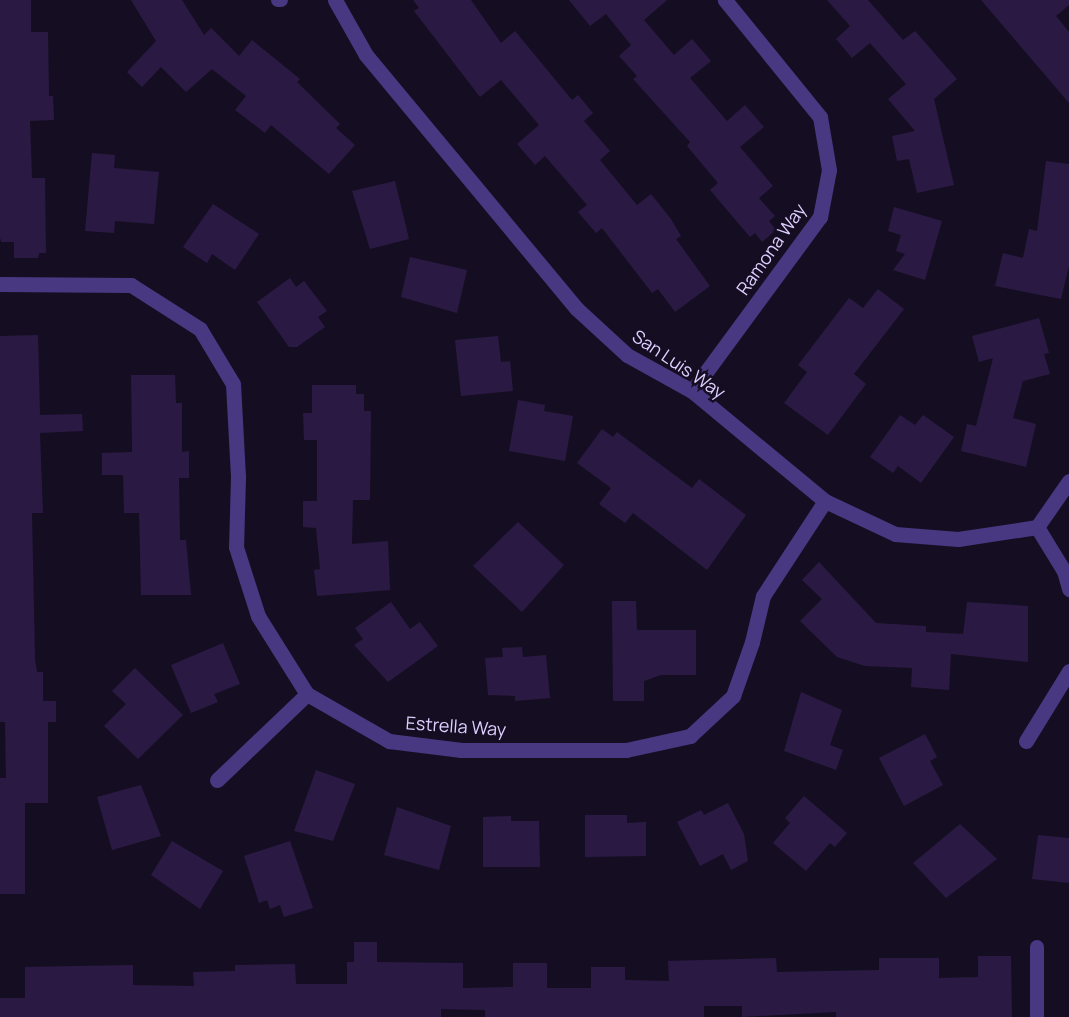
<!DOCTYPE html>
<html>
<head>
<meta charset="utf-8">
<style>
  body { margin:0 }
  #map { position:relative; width:1069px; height:1017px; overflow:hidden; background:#150e22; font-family:Manrope,sans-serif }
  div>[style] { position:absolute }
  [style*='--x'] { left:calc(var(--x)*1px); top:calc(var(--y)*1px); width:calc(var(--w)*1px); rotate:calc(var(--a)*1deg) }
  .building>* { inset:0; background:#2a1a43 }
  .service>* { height:14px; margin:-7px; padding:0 7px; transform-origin:7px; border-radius:7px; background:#483882 }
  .minor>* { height:15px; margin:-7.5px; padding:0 7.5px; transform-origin:7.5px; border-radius:7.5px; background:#483882 }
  span { translate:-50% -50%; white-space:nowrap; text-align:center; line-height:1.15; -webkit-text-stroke:5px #150e22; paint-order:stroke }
  .street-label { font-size:18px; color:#ddcfff }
</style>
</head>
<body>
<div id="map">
  <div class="building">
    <div style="clip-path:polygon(0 0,31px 0,31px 32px,48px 32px,49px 96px,53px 96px,54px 120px,30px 121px,32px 178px,45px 178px,46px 253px,39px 253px,38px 258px,14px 258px,14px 242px,1px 242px,0 237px)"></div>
    <div style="clip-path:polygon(131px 0,182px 0,204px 35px,211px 28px,239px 56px,252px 40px,300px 79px,297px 82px,340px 124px,336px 128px,355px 145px,329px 174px,271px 125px,265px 133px,235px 110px,246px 96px,212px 69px,186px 92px,161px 67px,142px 87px,127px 72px,156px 41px)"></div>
    <div style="clip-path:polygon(413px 0,471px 0,501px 43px,515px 31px,572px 100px,578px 95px,593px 113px,584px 121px,610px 151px,600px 160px,637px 205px,651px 194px,671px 219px,681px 236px,676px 239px,710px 286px,675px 312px,658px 289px,652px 293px,602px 228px,596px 233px,578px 212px,587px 205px,545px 156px,535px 165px,517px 144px,539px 125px,501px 80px,480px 97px,414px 11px,419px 8px)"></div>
    <div style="clip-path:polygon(569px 0,667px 0,644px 20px,674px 55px,692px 39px,711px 61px,690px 78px,727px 121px,745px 105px,764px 127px,740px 147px,773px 186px,759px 198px,775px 216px,769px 221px,776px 230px,762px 242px,755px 233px,750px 237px,710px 190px,718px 183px,687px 146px,690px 142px,633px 79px,637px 76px,619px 56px,631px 45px,606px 14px,590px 26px)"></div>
    <div style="clip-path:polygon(827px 0,868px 0,903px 40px,915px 31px,957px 79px,934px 99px,954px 185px,917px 193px,909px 159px,897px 161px,892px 136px,915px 131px,888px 99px,906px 84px,870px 43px,852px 58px,836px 39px,850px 26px)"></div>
    <div style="clip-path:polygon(981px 0,1069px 0,1069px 5px,1056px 16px,1069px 32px,1069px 103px)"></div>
    <div style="clip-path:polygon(92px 153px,115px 155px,114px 168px,159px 172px,154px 224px,115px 221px,114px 233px,85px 231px)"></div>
    <div style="clip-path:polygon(1046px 161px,1069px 164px,1069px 266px,1061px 299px,995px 286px,1003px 253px,1023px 258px,1029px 229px,1037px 231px)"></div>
    <div style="clip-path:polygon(395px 181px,409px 239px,370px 249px,352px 191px)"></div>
    <div style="clip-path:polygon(213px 204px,259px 234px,235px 270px,212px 254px,207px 263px,183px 247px)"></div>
    <div style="clip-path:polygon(894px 207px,942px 221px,925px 280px,893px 270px,905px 254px,896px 251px,901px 235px,888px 231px)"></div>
    <div style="clip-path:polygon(410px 257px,467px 270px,457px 313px,401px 297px)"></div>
    <div style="clip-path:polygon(290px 278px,296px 287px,304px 281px,327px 311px,318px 317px,325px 327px,297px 347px,289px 347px,257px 302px)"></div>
    <div style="clip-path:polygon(878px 289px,904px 309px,854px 374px,866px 384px,828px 435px,784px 403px,807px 372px,798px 365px,849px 298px,863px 308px)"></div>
    <div style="clip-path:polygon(1039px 318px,1049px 353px,1044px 354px,1050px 374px,1023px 381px,1013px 418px,1036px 424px,1026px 467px,961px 451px,967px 424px,976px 426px,993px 358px,979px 362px,972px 336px)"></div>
    <div style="clip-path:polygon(38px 335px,40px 415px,82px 414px,83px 431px,40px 433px,43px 513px,32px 513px,35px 659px,37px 672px,43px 672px,43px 701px,56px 701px,56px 722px,48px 722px,48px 803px,25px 803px,25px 894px,0 894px,0 778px,6px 778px,5px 722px,0 722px,0 336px)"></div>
    <div style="clip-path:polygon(498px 336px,501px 362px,510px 361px,513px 391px,461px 396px,455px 340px)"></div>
    <div style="clip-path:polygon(131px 375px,175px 375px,176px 403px,182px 403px,182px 452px,189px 451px,189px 478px,179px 478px,180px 540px,186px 540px,191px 595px,141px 595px,139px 513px,124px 513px,123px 475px,102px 475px,102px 453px,132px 452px)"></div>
    <div style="clip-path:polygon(312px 385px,356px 385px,356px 394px,364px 394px,364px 411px,371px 411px,370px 500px,353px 500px,352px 544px,388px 541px,390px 590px,317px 596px,314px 570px,320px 569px,316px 528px,303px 527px,303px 501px,317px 501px,317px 440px,304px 440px,303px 413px,312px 413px)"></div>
    <div style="clip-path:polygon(518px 400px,545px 405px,544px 411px,573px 416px,565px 461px,509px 451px)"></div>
    <div style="clip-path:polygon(900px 415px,915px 425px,923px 415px,954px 437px,921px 483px,898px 466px,893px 473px,870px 457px)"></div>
    <div style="clip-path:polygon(602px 429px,613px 437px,617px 432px,692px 488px,699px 479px,746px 515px,707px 570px,633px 513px,625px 523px,599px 504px,611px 488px,577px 463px)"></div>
    <div style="clip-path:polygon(518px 522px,564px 565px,522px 612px,473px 566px)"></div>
    <div style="clip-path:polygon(819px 562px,876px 623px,926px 626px,926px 632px,963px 634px,967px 602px,1028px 606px,1028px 662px,951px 654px,949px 690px,911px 687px,912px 668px,865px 666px,837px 657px,800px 621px,822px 599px,802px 580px)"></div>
    <div style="clip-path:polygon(612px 601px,636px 601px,637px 630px,696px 630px,696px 675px,661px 675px,644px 681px,644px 701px,613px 701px)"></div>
    <div style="clip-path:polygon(391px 602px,410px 629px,420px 622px,438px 646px,388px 682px,354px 645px,363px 639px,355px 628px)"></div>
    <div style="clip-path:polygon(223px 643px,240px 684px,214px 694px,218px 702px,191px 713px,171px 665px)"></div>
    <div style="clip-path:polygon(522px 647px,523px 657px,546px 655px,550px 698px,515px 701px,515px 696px,488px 695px,485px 658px,503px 657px,502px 648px)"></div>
    <div style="clip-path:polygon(135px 668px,183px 715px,138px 759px,104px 726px,126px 704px,112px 691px)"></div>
    <div style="clip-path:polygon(801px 692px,842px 710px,830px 745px,843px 750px,836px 770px,784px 751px)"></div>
    <div style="clip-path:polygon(925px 734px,937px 757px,930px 761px,943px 785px,904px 806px,879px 758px)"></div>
    <div style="clip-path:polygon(316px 770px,355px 784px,333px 841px,294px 831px)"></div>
    <div style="clip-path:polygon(141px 785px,161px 836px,112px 850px,97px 797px)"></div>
    <div style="clip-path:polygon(804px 796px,847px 833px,835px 847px,830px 843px,806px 871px,773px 843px,790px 823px,785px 818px)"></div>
    <div style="clip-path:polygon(728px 803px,744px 834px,748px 861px,731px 870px,723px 854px,700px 866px,677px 822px,701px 810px,704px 815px)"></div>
    <div style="clip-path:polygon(397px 807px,451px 826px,439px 870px,384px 855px)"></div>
    <div style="clip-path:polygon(585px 815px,627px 815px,627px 823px,646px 822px,646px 856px,585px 857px)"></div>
    <div style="clip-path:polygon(511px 816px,511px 821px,539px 821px,540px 867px,483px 867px,483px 817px)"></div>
    <div style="clip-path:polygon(960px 824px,997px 859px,946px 898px,913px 863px)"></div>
    <div style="clip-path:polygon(1038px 835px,1069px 838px,1069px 883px,1032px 879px)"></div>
    <div style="clip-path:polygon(172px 841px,223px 871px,200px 909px,151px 875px)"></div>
    <div style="clip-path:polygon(290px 841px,313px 908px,284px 917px,280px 905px,270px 909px,267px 900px,259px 903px,244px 856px)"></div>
    <div style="clip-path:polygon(354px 942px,377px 942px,377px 962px,463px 963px,463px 988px,513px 987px,513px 963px,547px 963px,547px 988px,591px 988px,591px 967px,625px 967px,625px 980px,669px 981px,668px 961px,776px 958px,777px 972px,879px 970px,879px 958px,939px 958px,939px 978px,978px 977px,978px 956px,1011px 956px,1012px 1017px,836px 1017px,836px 1012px,742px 1017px,742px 1006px,704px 1006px,704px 1017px,485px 1017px,485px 1010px,441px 1009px,441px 1017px,0 1017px,0 998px,25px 998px,25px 967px,133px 965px,133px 985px,194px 986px,193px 972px,235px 971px,235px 965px,295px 964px,296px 984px,347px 984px,347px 962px,354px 962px)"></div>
  </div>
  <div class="service">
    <div style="--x:278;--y:0;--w:3;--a:0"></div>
    <div style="--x:1037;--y:1017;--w:70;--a:-90"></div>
  </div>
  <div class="minor">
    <div style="--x:335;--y:0;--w:63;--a:60.6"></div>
    <div style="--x:366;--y:55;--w:330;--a:50.3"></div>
    <div style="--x:577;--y:309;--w:68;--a:42.6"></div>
    <div style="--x:627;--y:355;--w:74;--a:29"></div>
    <div style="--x:692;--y:391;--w:173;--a:39.6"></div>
    <div style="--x:825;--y:501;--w:77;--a:25.2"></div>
    <div style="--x:895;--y:534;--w:63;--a:4.5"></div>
    <div style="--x:958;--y:539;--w:80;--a:-8.6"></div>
    <div style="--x:1037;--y:527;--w:56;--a:-55.2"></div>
    <div style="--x:0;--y:284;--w:131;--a:0.4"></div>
    <div style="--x:131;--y:285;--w:82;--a:32.5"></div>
    <div style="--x:200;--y:329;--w:64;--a:59"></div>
    <div style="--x:233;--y:384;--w:93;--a:86.9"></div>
    <div style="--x:238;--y:477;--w:70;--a:91.6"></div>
    <div style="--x:236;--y:547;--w:72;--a:72.3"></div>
    <div style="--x:258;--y:616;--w:92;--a:57.9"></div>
    <div style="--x:307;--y:694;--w:95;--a:29.8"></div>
    <div style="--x:389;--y:741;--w:73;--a:7.1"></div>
    <div style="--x:461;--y:750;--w:165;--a:0"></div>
    <div style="--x:626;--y:750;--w:66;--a:-12.3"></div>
    <div style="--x:690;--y:736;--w:59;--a:-42.9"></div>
    <div style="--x:733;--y:696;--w:57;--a:-70.6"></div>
    <div style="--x:752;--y:642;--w:47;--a:-76.6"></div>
    <div style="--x:763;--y:596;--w:113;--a:-56.9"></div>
    <div style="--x:692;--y:391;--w:216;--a:-53.7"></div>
    <div style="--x:820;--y:217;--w:48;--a:-79.2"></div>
    <div style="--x:829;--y:170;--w:54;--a:-99.6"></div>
    <div style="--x:820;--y:117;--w:151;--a:-129.1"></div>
    <div style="--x:1037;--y:527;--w:52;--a:58.5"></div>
    <div style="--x:1064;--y:571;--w:19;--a:74"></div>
    <div style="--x:1026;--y:741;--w:82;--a:-58.4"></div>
    <div style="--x:217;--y:780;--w:124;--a:-43.7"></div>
  </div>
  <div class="street-label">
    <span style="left:771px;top:249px;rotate:-55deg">Ramona Way</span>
    <span style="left:679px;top:364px;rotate:34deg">San Luis Way</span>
    <span style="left:456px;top:726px;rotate:4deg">Estrella Way</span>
  </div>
</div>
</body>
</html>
